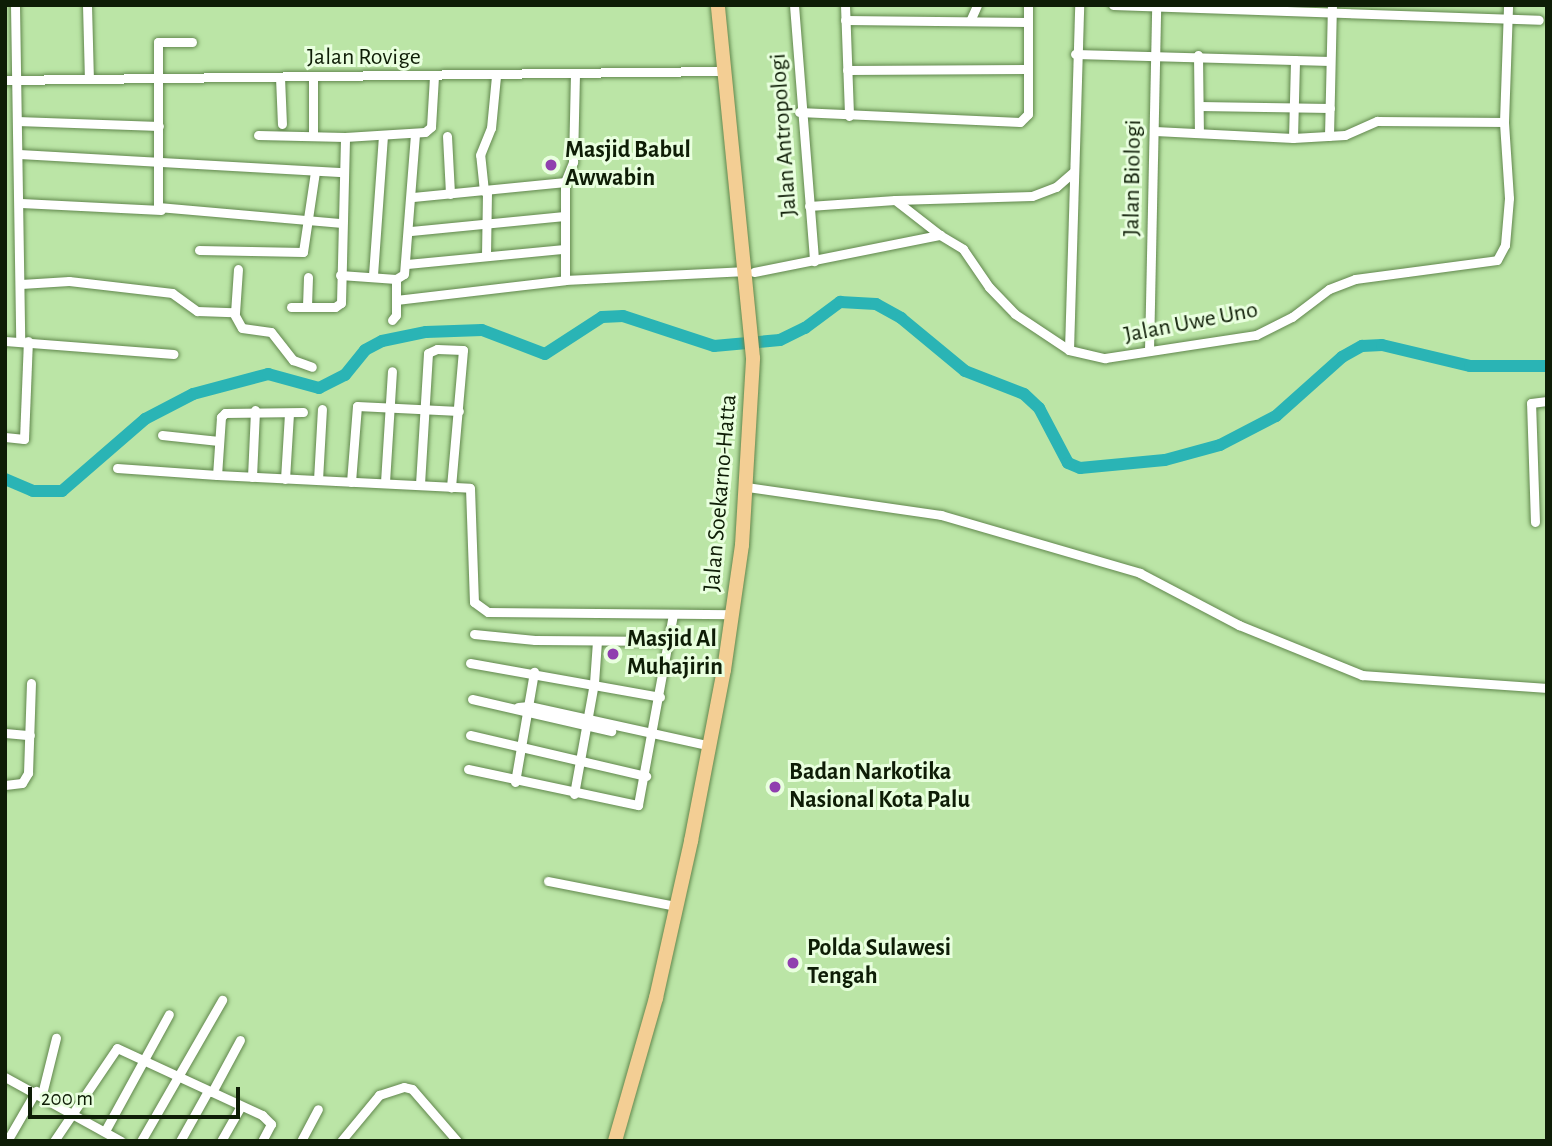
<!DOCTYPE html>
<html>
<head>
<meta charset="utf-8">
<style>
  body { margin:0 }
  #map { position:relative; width:1552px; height:1146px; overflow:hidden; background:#bbe5a6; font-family:"Alegreya Sans",sans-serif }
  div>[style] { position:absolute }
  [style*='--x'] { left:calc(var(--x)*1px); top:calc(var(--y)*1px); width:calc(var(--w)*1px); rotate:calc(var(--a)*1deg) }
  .river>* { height:12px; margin:-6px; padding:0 6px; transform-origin:6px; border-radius:6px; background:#2ab4b5 }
  .roads { filter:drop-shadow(0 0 2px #61874d) drop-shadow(0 0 2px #61874d) }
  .minor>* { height:9px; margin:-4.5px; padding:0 4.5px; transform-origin:4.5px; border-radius:4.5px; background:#fff }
  .primary>* { height:14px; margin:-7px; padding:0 7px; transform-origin:7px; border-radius:7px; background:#f3ce94 }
  .dots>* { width:19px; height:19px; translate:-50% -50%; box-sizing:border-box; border:4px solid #e9ffdf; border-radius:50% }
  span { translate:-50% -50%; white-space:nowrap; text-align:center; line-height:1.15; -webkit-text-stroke:6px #e9ffdf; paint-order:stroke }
  .street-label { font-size:24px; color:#0e1d06 }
  .poi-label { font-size:24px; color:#0e1d06; font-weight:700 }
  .left { translate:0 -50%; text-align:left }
  .frame { position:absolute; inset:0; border:7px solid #0e1d06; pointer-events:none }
  .scale { position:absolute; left:28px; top:1087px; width:212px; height:32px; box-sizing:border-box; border:4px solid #0e1d06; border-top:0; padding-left:9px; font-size:21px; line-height:24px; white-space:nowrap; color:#0e1d06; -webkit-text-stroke:5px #e9ffdf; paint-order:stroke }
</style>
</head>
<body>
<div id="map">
  <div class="river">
    <div style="--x:5;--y:479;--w:30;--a:23"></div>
    <div style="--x:33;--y:491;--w:29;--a:0"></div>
    <div style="--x:62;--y:491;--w:110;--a:-40.9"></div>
    <div style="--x:145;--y:419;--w:54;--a:-27.5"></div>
    <div style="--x:193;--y:394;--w:78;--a:-14.9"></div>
    <div style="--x:268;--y:374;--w:53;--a:15.4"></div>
    <div style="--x:319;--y:388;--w:29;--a:-27"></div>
    <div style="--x:345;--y:375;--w:32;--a:-51"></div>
    <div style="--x:365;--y:350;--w:19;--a:-28"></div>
    <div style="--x:382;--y:341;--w:45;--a:-11.6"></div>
    <div style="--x:426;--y:332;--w:56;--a:-2"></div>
    <div style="--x:482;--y:330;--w:67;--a:20.9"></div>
    <div style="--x:545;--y:354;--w:68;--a:-33"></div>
    <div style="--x:602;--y:317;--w:21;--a:-3"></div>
    <div style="--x:623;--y:316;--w:96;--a:18.2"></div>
    <div style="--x:714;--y:346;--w:66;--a:-5.2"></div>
    <div style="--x:780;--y:340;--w:28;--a:-26"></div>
    <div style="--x:805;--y:328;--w:44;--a:-36.6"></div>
    <div style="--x:840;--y:302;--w:36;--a:3"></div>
    <div style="--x:876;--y:304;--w:29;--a:29"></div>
    <div style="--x:901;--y:318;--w:83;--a:39.6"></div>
    <div style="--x:965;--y:371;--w:63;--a:21.3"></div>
    <div style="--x:1024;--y:394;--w:21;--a:43"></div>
    <div style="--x:1039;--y:408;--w:62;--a:62.2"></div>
    <div style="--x:1068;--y:463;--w:13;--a:23"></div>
    <div style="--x:1080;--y:468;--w:85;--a:-5.4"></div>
    <div style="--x:1165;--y:460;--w:57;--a:-15.3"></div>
    <div style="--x:1220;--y:445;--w:63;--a:-27.4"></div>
    <div style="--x:1276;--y:416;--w:89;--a:-41.8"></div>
    <div style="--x:1342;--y:357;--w:23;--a:-29"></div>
    <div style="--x:1362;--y:346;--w:20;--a:-3"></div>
    <div style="--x:1382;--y:345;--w:90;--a:13.4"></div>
    <div style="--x:1470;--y:366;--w:77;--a:0"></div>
  </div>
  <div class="roads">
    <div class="minor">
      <div style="--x:15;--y:5;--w:337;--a:89.1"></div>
      <div style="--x:87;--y:5;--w:74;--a:88.5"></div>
      <div style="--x:794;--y:5;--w:257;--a:85.5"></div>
      <div style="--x:845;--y:5;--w:111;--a:87.9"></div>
      <div style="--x:1113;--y:5;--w:426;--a:2"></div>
      <div style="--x:845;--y:20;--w:183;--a:0.6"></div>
      <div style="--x:970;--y:21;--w:17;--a:-66"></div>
      <div style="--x:192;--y:42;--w:34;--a:180"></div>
      <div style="--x:158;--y:42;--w:165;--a:90"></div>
      <div style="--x:158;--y:207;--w:185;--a:5"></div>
      <div style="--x:1075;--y:54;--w:255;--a:1.6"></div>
      <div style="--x:1198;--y:55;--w:77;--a:89.3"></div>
      <div style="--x:847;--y:70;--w:179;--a:-0.3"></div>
      <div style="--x:280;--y:77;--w:47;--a:87.6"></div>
      <div style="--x:313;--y:77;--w:59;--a:90"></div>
      <div style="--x:5;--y:80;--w:718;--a:-0.72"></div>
      <div style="--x:1199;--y:106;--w:131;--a:0.9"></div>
      <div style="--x:799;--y:112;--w:221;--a:2.6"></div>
      <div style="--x:1020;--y:122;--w:11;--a:-45"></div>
      <div style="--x:1028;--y:114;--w:109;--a:-90"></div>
      <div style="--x:17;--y:121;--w:142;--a:2"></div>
      <div style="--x:1155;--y:131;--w:138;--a:2.9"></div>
      <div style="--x:1293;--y:138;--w:52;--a:-3.3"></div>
      <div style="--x:1345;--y:135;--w:35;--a:-24"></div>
      <div style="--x:1377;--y:121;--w:127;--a:0.5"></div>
      <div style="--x:258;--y:135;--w:87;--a:1.3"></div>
      <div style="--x:345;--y:137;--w:80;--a:-3.6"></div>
      <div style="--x:425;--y:132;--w:8;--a:-40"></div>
      <div style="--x:431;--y:127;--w:51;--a:-86.6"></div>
      <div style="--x:447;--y:136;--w:58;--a:87"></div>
      <div style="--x:1329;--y:136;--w:131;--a:-88.7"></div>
      <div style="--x:1293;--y:138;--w:78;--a:-88.5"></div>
      <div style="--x:19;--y:154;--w:325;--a:3.2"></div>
      <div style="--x:565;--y:182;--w:22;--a:-68"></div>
      <div style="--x:573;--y:162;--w:87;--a:-88.7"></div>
      <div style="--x:484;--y:191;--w:36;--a:-96"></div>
      <div style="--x:480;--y:155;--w:29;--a:-68"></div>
      <div style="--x:491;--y:128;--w:52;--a:-84.5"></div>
      <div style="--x:413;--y:197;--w:153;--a:-5.6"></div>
      <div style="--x:565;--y:182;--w:98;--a:90"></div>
      <div style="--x:895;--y:200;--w:137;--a:-1.7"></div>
      <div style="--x:1032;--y:196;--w:26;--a:-21"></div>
      <div style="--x:1056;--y:187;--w:23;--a:-41"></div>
      <div style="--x:21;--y:203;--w:140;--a:2.9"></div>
      <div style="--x:809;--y:206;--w:86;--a:-4"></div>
      <div style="--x:895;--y:200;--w:57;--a:37.9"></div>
      <div style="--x:411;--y:231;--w:154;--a:-5.6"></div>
      <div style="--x:199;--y:250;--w:104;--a:1.1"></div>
      <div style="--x:303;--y:252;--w:81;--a:-81.5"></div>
      <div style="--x:486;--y:256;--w:66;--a:-89.1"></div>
      <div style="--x:407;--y:264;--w:158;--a:-5.5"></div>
      <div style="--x:754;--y:272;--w:190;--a:-11.3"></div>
      <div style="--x:940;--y:235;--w:27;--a:31"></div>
      <div style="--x:963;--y:249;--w:46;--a:55.6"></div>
      <div style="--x:989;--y:287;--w:37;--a:46"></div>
      <div style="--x:1015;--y:314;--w:65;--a:33.7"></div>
      <div style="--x:1069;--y:350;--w:37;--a:13"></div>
      <div style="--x:1105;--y:358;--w:153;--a:-8.7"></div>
      <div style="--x:1256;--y:335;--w:40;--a:-26.6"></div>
      <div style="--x:1292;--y:317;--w:46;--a:-37.1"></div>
      <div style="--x:1329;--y:289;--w:28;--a:-21"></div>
      <div style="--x:1355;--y:279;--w:143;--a:-7.6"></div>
      <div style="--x:1497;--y:260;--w:17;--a:-62"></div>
      <div style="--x:1505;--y:245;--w:47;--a:-85.1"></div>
      <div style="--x:1509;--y:198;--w:76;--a:-93.8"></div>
      <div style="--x:1504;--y:122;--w:117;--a:-88"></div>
      <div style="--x:340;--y:275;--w:56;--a:4.1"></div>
      <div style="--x:396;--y:279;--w:9;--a:-32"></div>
      <div style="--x:404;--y:274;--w:140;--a:-85.5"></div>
      <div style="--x:373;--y:275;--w:139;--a:-85.9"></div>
      <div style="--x:21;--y:284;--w:48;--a:-3.6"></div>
      <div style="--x:69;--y:281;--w:104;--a:6.6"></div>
      <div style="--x:172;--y:293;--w:31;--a:36"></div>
      <div style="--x:197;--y:311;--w:36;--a:2"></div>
      <div style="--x:233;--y:312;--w:18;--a:61"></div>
      <div style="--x:242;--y:328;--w:29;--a:8"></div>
      <div style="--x:271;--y:332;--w:36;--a:52"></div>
      <div style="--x:293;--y:360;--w:20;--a:20"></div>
      <div style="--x:396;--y:300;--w:170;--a:-6.7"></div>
      <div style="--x:565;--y:280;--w:181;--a:-2.8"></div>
      <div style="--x:307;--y:306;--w:29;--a:-88"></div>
      <div style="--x:291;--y:307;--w:44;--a:0"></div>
      <div style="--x:335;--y:307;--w:7;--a:-34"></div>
      <div style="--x:341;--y:303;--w:166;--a:-88.6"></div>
      <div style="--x:235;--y:313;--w:44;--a:-86.1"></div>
      <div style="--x:392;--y:320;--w:6;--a:-51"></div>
      <div style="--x:396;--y:315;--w:36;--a:-90"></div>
      <div style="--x:5;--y:341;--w:169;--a:4.4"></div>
      <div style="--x:1069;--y:350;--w:345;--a:-88.3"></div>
      <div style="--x:1149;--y:351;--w:346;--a:-88.8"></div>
      <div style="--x:303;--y:412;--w:78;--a:179.3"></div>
      <div style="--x:225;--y:413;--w:6;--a:135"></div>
      <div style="--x:221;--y:417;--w:58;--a:93.9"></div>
      <div style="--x:217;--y:475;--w:253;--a:2.9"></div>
      <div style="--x:470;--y:488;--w:114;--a:88"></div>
      <div style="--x:474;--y:602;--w:17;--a:36"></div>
      <div style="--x:488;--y:612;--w:245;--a:0.5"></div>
      <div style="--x:162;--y:435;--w:57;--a:6"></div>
      <div style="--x:5;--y:437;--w:19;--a:6"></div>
      <div style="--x:24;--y:439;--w:98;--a:-87.7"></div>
      <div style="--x:117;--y:468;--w:100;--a:4"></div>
      <div style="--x:252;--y:477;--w:67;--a:-87.4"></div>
      <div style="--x:285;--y:479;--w:66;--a:-86.5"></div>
      <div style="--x:318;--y:480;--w:71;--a:-86.8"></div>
      <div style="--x:351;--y:482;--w:76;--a:-85.5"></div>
      <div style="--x:357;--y:406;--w:102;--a:2.8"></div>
      <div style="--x:385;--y:482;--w:111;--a:-86.4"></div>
      <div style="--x:420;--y:484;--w:131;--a:-86.5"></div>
      <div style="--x:428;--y:353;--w:10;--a:-24"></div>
      <div style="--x:437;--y:349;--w:26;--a:2"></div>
      <div style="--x:463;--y:350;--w:138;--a:95"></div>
      <div style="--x:747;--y:487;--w:196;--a:8.2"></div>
      <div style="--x:941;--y:515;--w:207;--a:16.2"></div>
      <div style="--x:1140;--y:573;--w:112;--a:27.7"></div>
      <div style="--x:1239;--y:625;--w:133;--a:22.1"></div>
      <div style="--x:1362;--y:675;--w:185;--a:4"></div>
      <div style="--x:1535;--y:522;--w:119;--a:-91.9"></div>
      <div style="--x:1531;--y:403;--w:16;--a:-7"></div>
      <div style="--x:474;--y:634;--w:61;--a:5.6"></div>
      <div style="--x:535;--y:640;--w:134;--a:0.4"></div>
      <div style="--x:470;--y:663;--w:193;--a:10.1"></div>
      <div style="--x:472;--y:699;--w:143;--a:13"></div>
      <div style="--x:518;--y:707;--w:11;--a:-5"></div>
      <div style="--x:529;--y:706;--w:186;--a:12.4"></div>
      <div style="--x:5;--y:733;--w:25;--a:5"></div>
      <div style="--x:470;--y:735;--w:181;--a:13.1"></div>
      <div style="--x:468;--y:769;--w:174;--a:12"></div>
      <div style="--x:638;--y:805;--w:194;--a:-79.6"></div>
      <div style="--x:515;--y:782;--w:112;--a:-80.2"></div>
      <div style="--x:5;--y:785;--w:17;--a:-7"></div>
      <div style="--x:22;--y:783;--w:12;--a:-59"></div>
      <div style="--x:28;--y:773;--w:90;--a:-88.1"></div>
      <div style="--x:574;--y:794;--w:113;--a:-79.8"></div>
      <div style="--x:594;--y:683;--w:42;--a:-85.9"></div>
      <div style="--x:548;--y:881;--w:130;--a:11.1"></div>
      <div style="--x:5;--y:1077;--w:132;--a:28.9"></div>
      <div style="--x:212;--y:1092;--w:59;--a:-61.7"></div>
      <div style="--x:42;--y:1094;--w:58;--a:-76"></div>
      <div style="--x:105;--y:1131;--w:133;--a:-61.3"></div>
      <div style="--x:7;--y:1141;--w:58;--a:-59.9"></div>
      <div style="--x:54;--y:1141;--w:112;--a:-55.9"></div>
      <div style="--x:117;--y:1048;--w:160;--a:24.8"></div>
      <div style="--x:262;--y:1115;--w:13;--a:45"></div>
      <div style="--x:271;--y:1124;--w:19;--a:118"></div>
      <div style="--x:141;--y:1141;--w:163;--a:-60.1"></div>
      <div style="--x:180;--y:1141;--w:57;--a:-60.8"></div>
      <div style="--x:221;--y:1141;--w:40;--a:-60.3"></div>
      <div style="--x:301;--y:1141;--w:36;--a:-62"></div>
      <div style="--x:341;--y:1141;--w:60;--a:-50.4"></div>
      <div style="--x:379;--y:1095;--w:26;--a:-18"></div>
      <div style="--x:404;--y:1087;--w:8;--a:14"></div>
      <div style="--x:412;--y:1089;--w:69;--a:49.1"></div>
    </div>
    <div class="primary">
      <div style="--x:615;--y:1141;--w:149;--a:-74"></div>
      <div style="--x:656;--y:998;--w:161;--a:-77.4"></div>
      <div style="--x:691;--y:841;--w:174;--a:-79.1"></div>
      <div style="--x:724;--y:670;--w:126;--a:-81.8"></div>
      <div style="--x:742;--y:545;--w:187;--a:-86.6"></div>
      <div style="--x:753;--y:358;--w:355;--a:-95.7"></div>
    </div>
  </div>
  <div class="dots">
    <div style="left:551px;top:165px;background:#903faf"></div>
    <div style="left:613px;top:654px;background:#903faf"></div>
    <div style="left:775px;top:787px;background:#903faf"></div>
    <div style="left:793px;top:963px;background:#903faf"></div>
  </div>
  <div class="street-label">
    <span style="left:364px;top:58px">Jalan Rovige</span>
    <span style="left:784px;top:135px;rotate:-94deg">Jalan Antropologi</span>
    <span style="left:1133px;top:178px;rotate:-89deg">Jalan Biologi</span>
    <span style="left:1191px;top:323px;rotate:-11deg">Jalan Uwe Uno</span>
    <span style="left:721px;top:493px;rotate:-85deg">Jalan Soekarno-Hatta</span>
  </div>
  <div class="poi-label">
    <span class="left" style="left:565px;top:165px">Masjid Babul<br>Awwabin</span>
    <span class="left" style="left:627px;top:654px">Masjid Al<br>Muhajirin</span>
    <span class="left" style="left:789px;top:787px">Badan Narkotika<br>Nasional Kota Palu</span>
    <span class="left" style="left:807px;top:963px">Polda Sulawesi<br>Tengah</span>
  </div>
  <div class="frame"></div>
  <div class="scale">200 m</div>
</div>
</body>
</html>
